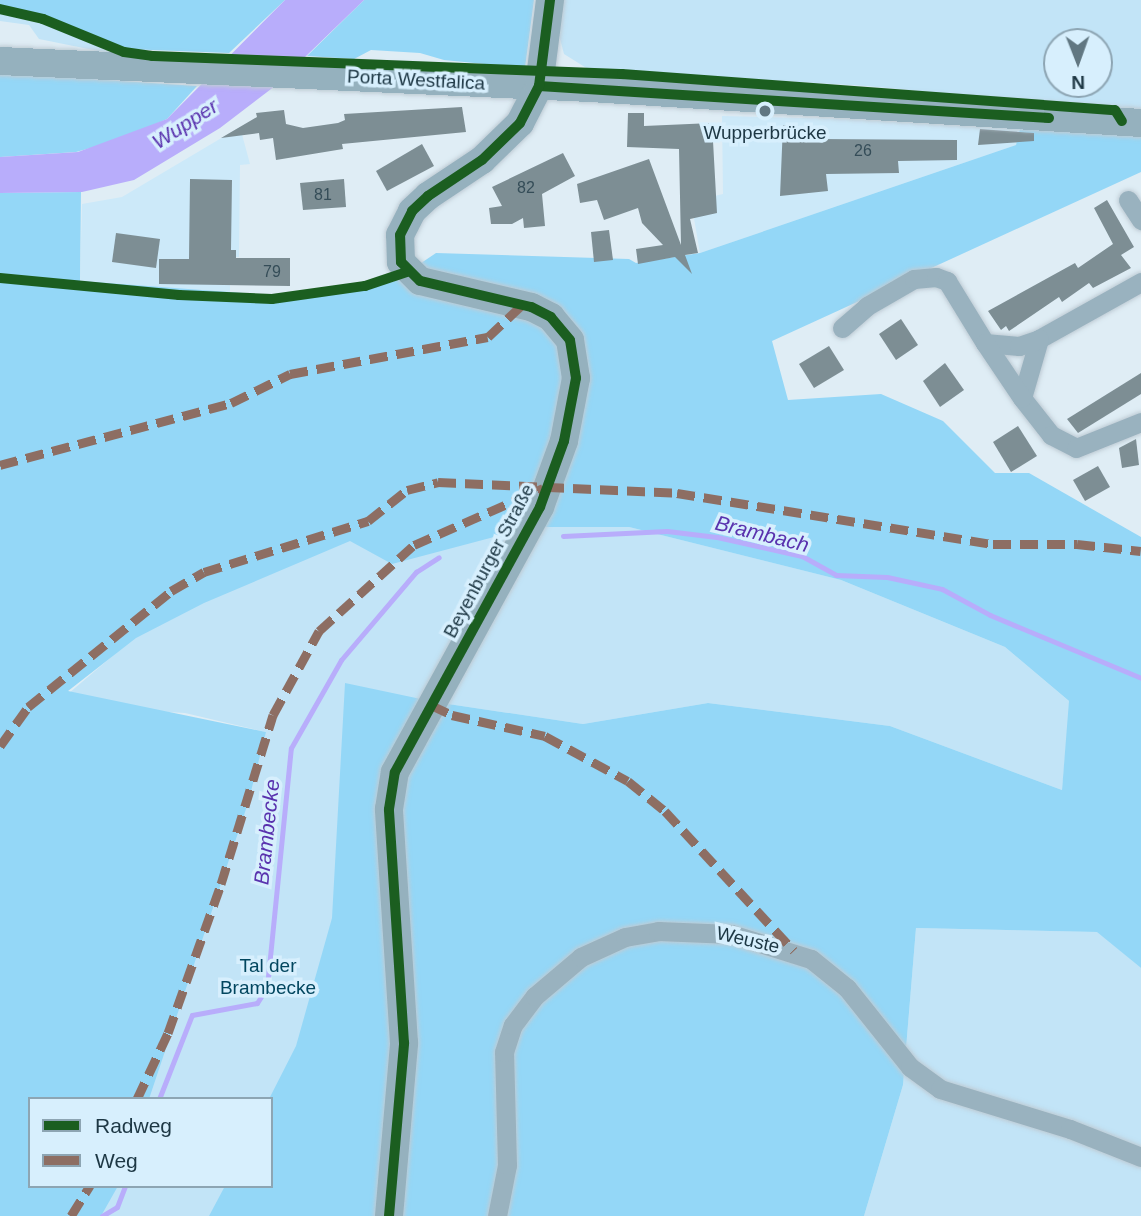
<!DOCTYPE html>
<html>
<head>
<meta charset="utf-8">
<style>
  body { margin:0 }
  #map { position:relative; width:1141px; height:1216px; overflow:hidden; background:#dfedf5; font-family:Helvetica,sans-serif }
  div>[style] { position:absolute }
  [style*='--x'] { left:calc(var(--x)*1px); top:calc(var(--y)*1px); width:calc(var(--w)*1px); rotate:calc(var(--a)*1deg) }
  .built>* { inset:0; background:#cce9f9 }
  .green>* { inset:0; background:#c2e4f7 }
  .forest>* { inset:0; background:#94d7f7 }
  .water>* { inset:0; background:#b8adfb }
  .stream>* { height:5px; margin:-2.5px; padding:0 2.5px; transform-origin:2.5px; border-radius:2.5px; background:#b8adfb }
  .building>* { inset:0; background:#7d8e94 }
  .roads { filter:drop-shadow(0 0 2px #becbd4) drop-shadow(0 0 2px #becbd4) }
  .street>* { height:19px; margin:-9.5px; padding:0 9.5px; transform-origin:9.5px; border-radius:9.5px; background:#99b2bf }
  .secondary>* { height:28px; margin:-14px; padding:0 14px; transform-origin:14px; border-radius:14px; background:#95b1be }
  .quiet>* { height:9px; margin-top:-4.5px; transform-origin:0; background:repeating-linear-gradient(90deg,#8d6e63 0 18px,transparent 0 27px) }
  .cycleway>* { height:10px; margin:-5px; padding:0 5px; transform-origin:5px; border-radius:5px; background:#1b5e20 }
  .dots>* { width:19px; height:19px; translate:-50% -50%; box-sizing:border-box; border:4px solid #d7effd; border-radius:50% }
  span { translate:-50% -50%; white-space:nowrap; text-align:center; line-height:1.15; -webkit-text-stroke:7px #d7effd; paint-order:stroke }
  .number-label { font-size:16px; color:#354d58 }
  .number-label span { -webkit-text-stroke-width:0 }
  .street-label { font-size:19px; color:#1d3744 }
  .poi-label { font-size:19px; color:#1d3744 }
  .park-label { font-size:19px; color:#02465f }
  .water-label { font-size:21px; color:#5932ae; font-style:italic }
  .legend { position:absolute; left:28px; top:1097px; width:245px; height:91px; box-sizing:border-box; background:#d7effd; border:2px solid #8da5b3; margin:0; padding:9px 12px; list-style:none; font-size:21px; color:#1d3744 }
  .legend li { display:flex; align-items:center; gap:14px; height:35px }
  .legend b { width:35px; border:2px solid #8da5b3 }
  .north { position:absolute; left:1043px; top:28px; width:70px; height:70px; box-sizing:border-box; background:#d7effd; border:2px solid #8da5b3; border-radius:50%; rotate:179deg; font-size:19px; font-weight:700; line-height:28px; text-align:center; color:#1d3744 }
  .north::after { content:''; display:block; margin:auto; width:24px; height:32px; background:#617782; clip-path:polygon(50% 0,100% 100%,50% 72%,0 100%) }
</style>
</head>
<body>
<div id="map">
  <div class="built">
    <div style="clip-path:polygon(722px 116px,843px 119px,1020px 129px,1016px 145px,700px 253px,691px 201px,723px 194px)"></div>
    <div style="clip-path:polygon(240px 127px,250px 164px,240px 165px,239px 257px,230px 257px,230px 293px,80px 281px,82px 204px,122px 197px)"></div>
  </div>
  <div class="green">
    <div style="clip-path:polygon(evenodd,564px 0,1141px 0,1141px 112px,866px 86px,588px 69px,564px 54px,559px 35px,564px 0,1057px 42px,1099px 42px,1099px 84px,1057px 84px,1057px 42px)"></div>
    <div style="clip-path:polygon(0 12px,39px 22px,123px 56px,39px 39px,29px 25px,0 21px)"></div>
    <div style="clip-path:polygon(369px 526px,629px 527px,841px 580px,1005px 647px,1070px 702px,1062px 790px,890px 726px,708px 703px,583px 724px,435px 702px,362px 1216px,9px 1216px,30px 1186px,271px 1186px,271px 1099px,30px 1099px,266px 732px,185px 713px,55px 705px,204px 578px)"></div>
    <div style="clip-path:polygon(916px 928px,1098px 932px,1141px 968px,1141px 1216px,864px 1216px,903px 1085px)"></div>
  </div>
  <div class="forest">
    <div style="clip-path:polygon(0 0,285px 0,229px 53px,126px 49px,46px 17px,0 6px)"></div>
    <div style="clip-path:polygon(364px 0,534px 0,525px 68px,444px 60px,420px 53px,371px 50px,354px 59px,307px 56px)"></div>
    <div style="clip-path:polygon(0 73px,197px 86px,167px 119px,119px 140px,76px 152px,0 157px)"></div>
    <div style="clip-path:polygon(1020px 129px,1141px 135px,1141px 172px,772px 341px,788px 400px,881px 394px,943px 421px,995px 473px,1029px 473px,1141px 537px,1141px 968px,1097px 932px,916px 928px,903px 1085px,864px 1216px,209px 1216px,225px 1186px,271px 1186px,269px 1099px,296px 1046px,332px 918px,345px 683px,435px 702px,583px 724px,708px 703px,890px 726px,1062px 790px,1069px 701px,1005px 647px,841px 580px,629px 527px,532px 527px,392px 564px,350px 541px,204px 603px,136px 638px,68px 691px,266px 732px,248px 803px,149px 1099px,30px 1099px,30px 1186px,118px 1186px,101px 1216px,0 1216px,0 193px,81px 192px,80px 281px,268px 295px,393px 282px,436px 253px,629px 259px,636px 263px,700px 253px,1016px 145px)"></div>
  </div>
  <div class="water">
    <div style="clip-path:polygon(285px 0,364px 0,275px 86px,220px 128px,134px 180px,82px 192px,0 193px,0 157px,78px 152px,167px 119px)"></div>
  </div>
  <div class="stream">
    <div style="--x:563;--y:536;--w:104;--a:-2.8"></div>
    <div style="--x:667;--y:531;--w:50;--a:6.8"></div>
    <div style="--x:717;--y:537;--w:87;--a:12.6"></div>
    <div style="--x:802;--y:556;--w:39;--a:29"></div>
    <div style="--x:836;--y:575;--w:51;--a:2.2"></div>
    <div style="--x:887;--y:577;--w:56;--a:12.3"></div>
    <div style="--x:942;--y:589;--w:55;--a:28.4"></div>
    <div style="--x:990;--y:615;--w:164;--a:22.6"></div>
    <div style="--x:159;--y:1099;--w:90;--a:-68.6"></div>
    <div style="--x:192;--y:1015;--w:66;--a:-10.5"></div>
    <div style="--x:257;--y:1003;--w:19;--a:-58"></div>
    <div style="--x:267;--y:987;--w:240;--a:-84.3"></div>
    <div style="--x:291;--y:748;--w:101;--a:-60.4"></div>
    <div style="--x:341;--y:660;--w:116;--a:-49.6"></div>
    <div style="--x:416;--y:572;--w:27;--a:-33"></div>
    <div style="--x:102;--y:1216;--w:17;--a:-31"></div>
    <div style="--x:117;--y:1207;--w:22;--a:-69"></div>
  </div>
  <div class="building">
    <div style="clip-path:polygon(462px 107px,466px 132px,342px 144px,343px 149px,276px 160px,273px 138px,260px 140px,259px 133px,221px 138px,257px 117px,256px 113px,284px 110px,286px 124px,303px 128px,338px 123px,345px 120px,344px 114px)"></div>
    <div style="clip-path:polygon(628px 113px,644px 113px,644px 126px,712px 123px,717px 213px,690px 219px,698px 253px,685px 255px,692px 274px,675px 257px,638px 264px,636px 249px,663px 245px,642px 223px,638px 208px,604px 220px,597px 200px,580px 203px,577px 184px,649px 159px,681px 245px,679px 149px,627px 147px)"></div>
    <div style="clip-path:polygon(783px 125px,817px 127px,817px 139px,957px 140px,957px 160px,898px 161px,899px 173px,826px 174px,828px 191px,780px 196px)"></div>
    <div style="clip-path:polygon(980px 129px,1034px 133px,1034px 141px,978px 145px)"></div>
    <div style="clip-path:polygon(422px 144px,434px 166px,387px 191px,376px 171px)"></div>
    <div style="clip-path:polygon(563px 153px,575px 176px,542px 194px,545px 226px,524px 228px,523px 218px,512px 224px,491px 224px,489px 208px,502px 206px,492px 187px)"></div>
    <div style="clip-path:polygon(190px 179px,232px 180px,231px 250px,236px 250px,236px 258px,290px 258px,290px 286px,159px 284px,159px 259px,189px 259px)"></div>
    <div style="clip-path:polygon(344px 179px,346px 207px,303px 210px,300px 183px)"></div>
    <div style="clip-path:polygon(1107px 200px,1134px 247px,1121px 255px,1131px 268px,1093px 288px,1089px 283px,1062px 302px,1059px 297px,1009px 331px,1006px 326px,1001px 330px,988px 311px,1075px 263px,1078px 268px,1113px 244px,1094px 208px)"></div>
    <div style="clip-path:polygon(609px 230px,613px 260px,594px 262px,591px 232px)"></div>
    <div style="clip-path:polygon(116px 233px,160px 239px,156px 268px,112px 262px)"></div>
    <div style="clip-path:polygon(901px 319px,918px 345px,896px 360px,879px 334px)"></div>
    <div style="clip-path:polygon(829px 346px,844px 370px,814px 388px,799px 364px)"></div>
    <div style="clip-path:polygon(945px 363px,964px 390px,940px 407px,923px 381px)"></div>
    <div style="clip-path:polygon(1141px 373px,1141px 394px,1078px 433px,1067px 419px)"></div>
    <div style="clip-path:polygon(1018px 426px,1037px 456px,1011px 472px,993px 442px)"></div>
    <div style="clip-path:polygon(1136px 439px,1139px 465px,1122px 468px,1119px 448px)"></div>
    <div style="clip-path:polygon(1098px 466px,1110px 487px,1085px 501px,1073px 480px)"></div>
  </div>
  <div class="roads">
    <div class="street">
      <div style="--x:1128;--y:200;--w:24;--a:57"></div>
      <div style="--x:1141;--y:282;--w:117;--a:150.8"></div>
      <div style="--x:1039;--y:339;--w:61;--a:106.1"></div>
      <div style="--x:1022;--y:398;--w:47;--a:51.9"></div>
      <div style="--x:1051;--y:435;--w:28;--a:27"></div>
      <div style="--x:1076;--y:448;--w:70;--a:-21.8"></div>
      <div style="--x:842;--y:328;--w:33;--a:-41"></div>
      <div style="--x:867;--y:306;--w:54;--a:-29.9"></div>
      <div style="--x:914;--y:279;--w:22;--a:-5"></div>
      <div style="--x:936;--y:277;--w:12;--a:20"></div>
      <div style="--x:947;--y:281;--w:73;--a:58.5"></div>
      <div style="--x:985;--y:343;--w:34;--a:5"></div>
      <div style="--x:1019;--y:346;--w:21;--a:-19"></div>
      <div style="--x:985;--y:343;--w:66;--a:56.1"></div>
      <div style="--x:497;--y:1216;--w:52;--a:-78.9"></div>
      <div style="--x:507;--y:1165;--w:113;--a:-91.5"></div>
      <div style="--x:504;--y:1052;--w:28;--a:-72"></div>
      <div style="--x:513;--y:1025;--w:36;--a:-53"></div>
      <div style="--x:535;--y:996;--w:60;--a:-40.3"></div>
      <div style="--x:581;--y:957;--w:48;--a:-24.4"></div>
      <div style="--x:625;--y:937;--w:34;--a:-10"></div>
      <div style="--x:658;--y:931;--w:73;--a:2.4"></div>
      <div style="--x:731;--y:934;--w:84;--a:17.4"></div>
      <div style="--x:811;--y:959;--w:46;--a:38.9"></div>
      <div style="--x:847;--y:988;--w:101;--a:51.4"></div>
      <div style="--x:910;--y:1067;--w:37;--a:36"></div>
      <div style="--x:940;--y:1089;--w:136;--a:17.1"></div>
      <div style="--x:1070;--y:1129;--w:76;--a:21.5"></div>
    </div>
    <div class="secondary">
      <div style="--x:0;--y:61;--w:592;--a:2.62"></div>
      <div style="--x:591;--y:88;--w:551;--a:3.64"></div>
      <div style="--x:389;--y:1216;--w:174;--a:-85"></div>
      <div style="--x:404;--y:1043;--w:234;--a:-93.7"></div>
      <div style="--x:389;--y:809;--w:37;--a:-81"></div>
      <div style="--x:395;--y:772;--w:302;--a:-61.3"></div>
      <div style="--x:540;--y:507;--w:70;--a:-70"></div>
      <div style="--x:564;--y:441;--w:64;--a:-79.2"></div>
      <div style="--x:576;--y:378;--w:38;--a:-99"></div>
      <div style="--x:570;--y:340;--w:30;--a:-130"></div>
      <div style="--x:551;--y:317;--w:22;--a:-153"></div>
      <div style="--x:531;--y:307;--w:114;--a:-166.8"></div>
      <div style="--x:420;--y:281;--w:27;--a:-135"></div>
      <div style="--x:401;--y:262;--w:27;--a:-92"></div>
      <div style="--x:400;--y:235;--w:27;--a:-63"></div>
      <div style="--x:412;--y:211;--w:22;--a:-43"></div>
      <div style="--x:428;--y:196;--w:65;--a:-33.7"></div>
      <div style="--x:482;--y:160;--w:53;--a:-44.2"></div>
      <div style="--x:520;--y:123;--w:42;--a:-62.8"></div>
      <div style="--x:539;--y:86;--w:87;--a:-82.7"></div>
    </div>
  </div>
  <div class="quiet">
    <div style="--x:0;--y:465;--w:239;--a:-15"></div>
    <div style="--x:231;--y:403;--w:66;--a:-26.2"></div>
    <div style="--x:290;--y:374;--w:201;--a:-10.6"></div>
    <div style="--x:488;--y:337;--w:47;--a:-43.3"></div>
    <div style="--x:431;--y:705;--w:23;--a:25"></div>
    <div style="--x:452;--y:715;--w:95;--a:12.7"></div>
    <div style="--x:545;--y:736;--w:94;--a:28.5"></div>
    <div style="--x:628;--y:781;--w:48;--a:39"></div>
    <div style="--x:665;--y:811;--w:190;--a:47.3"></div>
    <div style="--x:0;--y:746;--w:48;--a:-54.3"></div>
    <div style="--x:28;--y:707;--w:184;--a:-39"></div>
    <div style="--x:171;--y:591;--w:38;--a:-30"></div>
    <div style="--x:204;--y:572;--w:172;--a:-17.3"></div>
    <div style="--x:368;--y:521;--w:50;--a:-38.5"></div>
    <div style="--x:407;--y:490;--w:32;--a:-14"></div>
    <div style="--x:438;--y:482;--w:239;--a:2.6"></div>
    <div style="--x:677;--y:493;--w:320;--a:9.2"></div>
    <div style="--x:993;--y:544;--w:84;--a:0"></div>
    <div style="--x:1077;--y:544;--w:64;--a:6.2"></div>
    <div style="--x:137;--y:1099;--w:73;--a:-64.8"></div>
    <div style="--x:168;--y:1033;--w:158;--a:-70.4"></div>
    <div style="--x:221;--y:884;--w:177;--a:-72.9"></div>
    <div style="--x:273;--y:715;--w:96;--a:-61.3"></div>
    <div style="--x:319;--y:631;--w:128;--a:-42.2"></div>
    <div style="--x:414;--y:545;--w:141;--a:-23.8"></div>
    <div style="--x:71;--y:1216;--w:36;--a:-58"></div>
  </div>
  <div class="cycleway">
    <div style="--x:0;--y:9;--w:44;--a:13.1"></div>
    <div style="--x:43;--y:19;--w:87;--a:22.2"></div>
    <div style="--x:124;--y:52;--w:28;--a:8"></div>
    <div style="--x:152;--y:56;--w:470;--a:2.2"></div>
    <div style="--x:622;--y:74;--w:494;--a:4.2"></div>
    <div style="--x:1115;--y:110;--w:13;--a:58"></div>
    <div style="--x:539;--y:86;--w:511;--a:3.59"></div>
    <div style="--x:0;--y:278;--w:180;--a:5.4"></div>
    <div style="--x:179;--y:295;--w:93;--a:2.5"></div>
    <div style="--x:272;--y:299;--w:94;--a:-8"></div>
    <div style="--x:365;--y:286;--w:44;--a:-18.4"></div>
    <div style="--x:389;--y:1216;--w:174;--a:-85"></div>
    <div style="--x:404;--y:1043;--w:234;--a:-93.7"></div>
    <div style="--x:389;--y:809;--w:37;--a:-81"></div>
    <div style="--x:395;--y:772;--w:302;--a:-61.3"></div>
    <div style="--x:540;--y:507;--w:70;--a:-70"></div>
    <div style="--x:564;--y:441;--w:64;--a:-79.2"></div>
    <div style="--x:576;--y:378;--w:38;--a:-99"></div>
    <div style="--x:570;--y:340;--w:30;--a:-130"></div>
    <div style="--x:551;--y:317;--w:22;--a:-153"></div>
    <div style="--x:531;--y:307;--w:114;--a:-166.8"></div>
    <div style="--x:420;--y:281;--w:27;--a:-135"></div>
    <div style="--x:401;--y:262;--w:27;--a:-92"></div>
    <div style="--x:400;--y:235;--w:27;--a:-63"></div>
    <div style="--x:412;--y:211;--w:22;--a:-43"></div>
    <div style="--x:428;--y:196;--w:65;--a:-33.7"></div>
    <div style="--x:482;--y:160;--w:53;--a:-44.2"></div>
    <div style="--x:520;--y:123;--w:42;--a:-62.8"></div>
    <div style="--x:539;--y:86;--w:87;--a:-82.7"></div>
  </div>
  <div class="dots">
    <div style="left:765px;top:111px;background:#617782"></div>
  </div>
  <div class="number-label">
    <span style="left:863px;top:151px">26</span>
    <span style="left:526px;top:188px">82</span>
    <span style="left:323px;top:195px">81</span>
    <span style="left:272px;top:272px">79</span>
  </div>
  <div class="street-label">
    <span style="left:416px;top:80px;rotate:3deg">Porta Westfalica</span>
    <span style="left:489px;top:561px;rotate:-62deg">Beyenburger Straße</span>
    <span style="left:748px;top:940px;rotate:13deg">Weuste</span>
  </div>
  <div class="poi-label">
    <span style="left:765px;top:133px">Wupperbrücke</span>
  </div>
  <div class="park-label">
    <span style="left:268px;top:977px">Tal der<br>Brambecke</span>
  </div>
  <div class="water-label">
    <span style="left:185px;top:124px;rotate:-33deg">Wupper</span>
    <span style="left:762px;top:534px;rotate:14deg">Brambach</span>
    <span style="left:267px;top:832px;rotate:-84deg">Brambecke</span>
  </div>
  <ul class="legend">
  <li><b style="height:9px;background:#1b5e20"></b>Radweg</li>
  <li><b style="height:9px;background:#8d6e63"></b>Weg</li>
  </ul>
  <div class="north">N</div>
</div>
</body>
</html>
